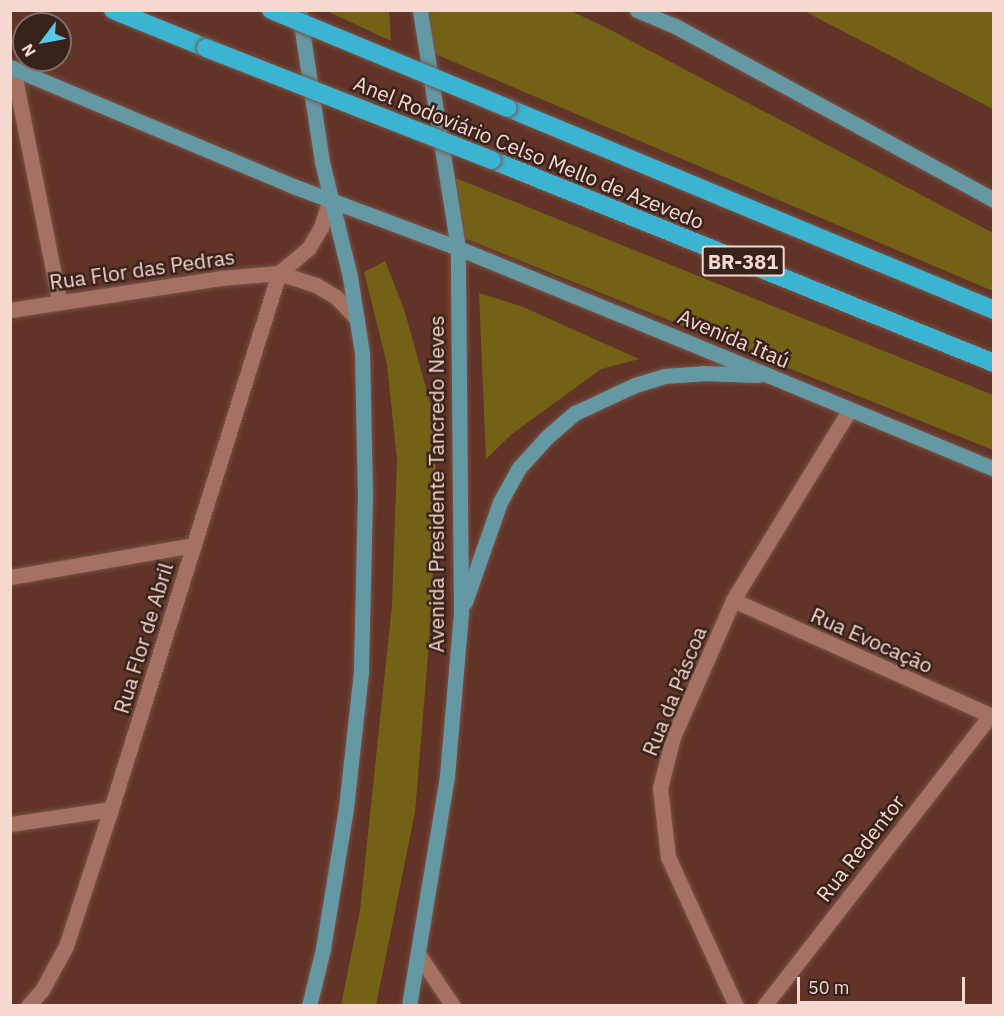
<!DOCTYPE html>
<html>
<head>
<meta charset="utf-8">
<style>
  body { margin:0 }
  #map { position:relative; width:1004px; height:1016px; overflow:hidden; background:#613427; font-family:"IBM Plex Sans",sans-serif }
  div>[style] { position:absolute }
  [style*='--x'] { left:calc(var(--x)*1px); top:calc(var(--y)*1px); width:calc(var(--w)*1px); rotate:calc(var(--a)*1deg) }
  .green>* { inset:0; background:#736215 }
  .roads { filter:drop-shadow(0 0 2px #795348) drop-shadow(0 0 2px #795348) }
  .minor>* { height:15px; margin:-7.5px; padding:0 7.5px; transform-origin:7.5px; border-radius:7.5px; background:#a47163 }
  .major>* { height:15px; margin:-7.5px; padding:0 7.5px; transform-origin:7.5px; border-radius:7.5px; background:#6499a4 }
  .highway>* { height:18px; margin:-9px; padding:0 9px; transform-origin:9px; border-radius:9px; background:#3ab4d0 }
  .bridges { filter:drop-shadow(0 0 2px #795348) drop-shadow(0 0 2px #795348) }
  .highway-bridge>* { height:18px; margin:-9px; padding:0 9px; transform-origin:9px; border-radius:9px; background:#3ab4d0 }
  span { translate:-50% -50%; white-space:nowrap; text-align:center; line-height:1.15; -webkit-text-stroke:5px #37221c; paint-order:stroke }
  .shield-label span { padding:2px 4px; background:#37221c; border:2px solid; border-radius:4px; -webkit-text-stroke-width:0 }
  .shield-label { font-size:20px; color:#f5d8cf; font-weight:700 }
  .street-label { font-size:21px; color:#f5d8cf }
  .frame { position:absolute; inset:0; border:12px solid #f5d8cf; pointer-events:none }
  .north { position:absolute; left:12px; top:12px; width:60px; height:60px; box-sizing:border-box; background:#37221c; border:2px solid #836b64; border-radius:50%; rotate:238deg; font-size:16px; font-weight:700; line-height:24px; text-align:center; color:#f5d8cf }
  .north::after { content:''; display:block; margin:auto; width:21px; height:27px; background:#58c9e4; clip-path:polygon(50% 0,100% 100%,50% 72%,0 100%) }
  .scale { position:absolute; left:797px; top:977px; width:168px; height:27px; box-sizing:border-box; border:3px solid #f5d8cf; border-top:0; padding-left:8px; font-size:18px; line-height:21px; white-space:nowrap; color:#f5d8cf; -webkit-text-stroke:4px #37221c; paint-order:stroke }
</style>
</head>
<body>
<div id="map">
  <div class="green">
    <div style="clip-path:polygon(327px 11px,389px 11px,391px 41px)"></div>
    <div style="clip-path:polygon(426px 11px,571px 11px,607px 28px,993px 233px,993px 291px,428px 51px)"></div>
    <div style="clip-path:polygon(804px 11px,993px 11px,993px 109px)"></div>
    <div style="clip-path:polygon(441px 172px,993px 395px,993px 450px,464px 238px)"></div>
    <div style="clip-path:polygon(385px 261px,404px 309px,435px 420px,436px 515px,429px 643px,415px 812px,376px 1005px,341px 1005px,360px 910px,392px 605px,397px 460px,387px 364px,364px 272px)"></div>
    <div style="clip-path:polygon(479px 293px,523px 307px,639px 359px,601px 369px,512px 434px,486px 459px)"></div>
  </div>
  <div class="roads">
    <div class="minor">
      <div style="--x:13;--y:68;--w:237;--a:78.8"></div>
      <div style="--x:279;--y:273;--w:38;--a:-40"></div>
      <div style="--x:308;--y:249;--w:26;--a:-59"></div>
      <div style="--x:321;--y:227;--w:28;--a:-72"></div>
      <div style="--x:10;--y:310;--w:213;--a:-8.6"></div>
      <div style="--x:221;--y:278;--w:58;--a:-4.9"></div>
      <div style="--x:279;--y:273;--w:39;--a:18"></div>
      <div style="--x:316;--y:285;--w:23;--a:31"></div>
      <div style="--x:336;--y:297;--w:30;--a:46"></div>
      <div style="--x:10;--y:577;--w:187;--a:-9.9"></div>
      <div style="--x:733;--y:600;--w:286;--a:24.1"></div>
      <div style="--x:10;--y:824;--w:102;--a:-8.4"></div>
      <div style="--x:418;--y:954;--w:63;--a:56.1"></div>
      <div style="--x:28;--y:1006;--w:21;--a:-49"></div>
      <div style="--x:42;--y:990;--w:50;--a:-61.4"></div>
      <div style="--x:66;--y:946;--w:144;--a:-71.8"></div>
      <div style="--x:111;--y:809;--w:562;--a:-72.6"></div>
      <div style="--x:736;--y:1006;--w:164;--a:-114.5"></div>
      <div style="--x:668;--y:857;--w:69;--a:-96.6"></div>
      <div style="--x:660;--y:788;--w:53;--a:-75.7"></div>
      <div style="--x:673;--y:737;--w:150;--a:-66.3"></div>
      <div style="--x:733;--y:600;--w:222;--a:-58.5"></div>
      <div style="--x:764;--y:1006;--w:368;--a:-52.1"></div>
    </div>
    <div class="major">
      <div style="--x:299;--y:10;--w:154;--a:81.4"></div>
      <div style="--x:322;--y:162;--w:118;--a:76.3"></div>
      <div style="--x:350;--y:277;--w:77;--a:81"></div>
      <div style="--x:362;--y:353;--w:141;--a:88.8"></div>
      <div style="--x:365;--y:494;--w:178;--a:91.3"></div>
      <div style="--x:361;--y:672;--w:137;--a:96.3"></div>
      <div style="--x:346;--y:808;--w:143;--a:99.3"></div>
      <div style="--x:323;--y:949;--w:59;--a:103.8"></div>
      <div style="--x:637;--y:10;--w:41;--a:22.8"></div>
      <div style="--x:675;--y:26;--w:363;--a:28.6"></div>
      <div style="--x:10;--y:67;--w:307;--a:22.8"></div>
      <div style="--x:293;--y:186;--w:176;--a:20.6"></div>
      <div style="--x:458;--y:248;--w:337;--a:22.3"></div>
      <div style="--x:770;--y:376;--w:243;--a:22.5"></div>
      <div style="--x:465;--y:602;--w:106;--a:-70.7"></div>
      <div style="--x:500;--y:502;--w:38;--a:-61"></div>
      <div style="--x:518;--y:469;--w:43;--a:-47.8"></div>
      <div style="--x:547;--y:437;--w:37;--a:-41"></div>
      <div style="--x:575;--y:413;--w:66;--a:-25"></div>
      <div style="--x:635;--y:385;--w:30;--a:-17"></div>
      <div style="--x:664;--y:376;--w:39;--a:-4"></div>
      <div style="--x:703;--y:373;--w:55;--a:2.1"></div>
      <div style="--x:409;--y:1006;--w:233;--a:-80.6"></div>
      <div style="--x:447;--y:776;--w:164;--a:-85.1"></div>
      <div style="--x:461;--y:613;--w:365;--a:-90.5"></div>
      <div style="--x:458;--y:248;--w:241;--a:-99.1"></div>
    </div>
    <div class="highway">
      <div style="--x:113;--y:10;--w:100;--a:22.2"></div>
      <div style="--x:508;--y:108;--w:526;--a:22.57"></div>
      <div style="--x:492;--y:160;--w:541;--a:22.02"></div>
    </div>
  </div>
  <div class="bridges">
    <div class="highway-bridge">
      <div style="--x:271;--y:10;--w:256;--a:22.5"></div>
      <div style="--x:206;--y:48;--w:307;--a:21.4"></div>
    </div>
  </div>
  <div class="shield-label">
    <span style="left:743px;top:261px">BR-381</span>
  </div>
  <div class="street-label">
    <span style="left:529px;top:152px;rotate:22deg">Anel Rodoviário Celso Mello de Azevedo</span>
    <span style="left:142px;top:269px;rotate:-8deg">Rua Flor das Pedras</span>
    <span style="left:734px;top:338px;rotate:23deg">Avenida Itaú</span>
    <span style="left:436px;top:484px;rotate:-90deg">Avenida Presidente Tancredo Neves</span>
    <span style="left:143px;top:638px;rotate:-73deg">Rua Flor de Abril</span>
    <span style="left:872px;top:640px;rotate:24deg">Rua Evocação</span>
    <span style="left:674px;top:691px;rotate:-68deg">Rua da Páscoa</span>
    <span style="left:860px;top:848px;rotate:-52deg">Rua Redentor</span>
  </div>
  <div class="frame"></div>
  <div class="north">N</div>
  <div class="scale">50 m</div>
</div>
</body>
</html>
